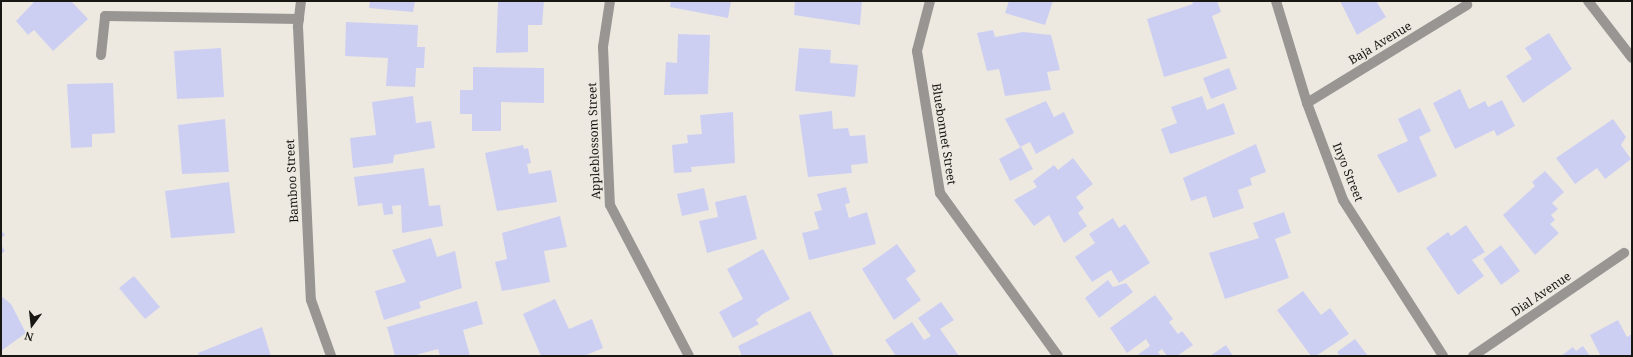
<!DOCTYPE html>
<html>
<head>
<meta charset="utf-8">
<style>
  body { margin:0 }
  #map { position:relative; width:1633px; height:357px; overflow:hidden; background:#ede9e1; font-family:"Noto Serif",serif }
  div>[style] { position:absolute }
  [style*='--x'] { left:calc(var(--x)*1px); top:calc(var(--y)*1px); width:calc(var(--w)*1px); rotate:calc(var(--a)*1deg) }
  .building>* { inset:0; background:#cdcff2 }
  .minor>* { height:10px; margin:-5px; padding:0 5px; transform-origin:5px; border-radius:5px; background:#989593 }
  span { translate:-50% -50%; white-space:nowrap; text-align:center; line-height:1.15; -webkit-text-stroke:3px #ede9e1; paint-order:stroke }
  .street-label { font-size:12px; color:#191714 }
  .frame { position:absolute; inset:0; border:2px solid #191714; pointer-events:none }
  .north { position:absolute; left:12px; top:305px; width:40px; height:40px; -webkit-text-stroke:3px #ede9e1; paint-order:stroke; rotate:195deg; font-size:11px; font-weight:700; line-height:16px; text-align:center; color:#191714 }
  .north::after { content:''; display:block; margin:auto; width:14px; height:18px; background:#191714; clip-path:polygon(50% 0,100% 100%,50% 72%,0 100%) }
</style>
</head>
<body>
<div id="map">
  <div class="building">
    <div style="clip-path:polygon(35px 1px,71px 1px,88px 19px,53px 51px,34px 30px,28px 35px,16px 21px)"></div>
    <div style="clip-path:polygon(370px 1px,415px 1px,413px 12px,369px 8px)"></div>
    <div style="clip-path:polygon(473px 1px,544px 1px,542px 25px,528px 25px,528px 52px,496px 53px,498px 2px)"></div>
    <div style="clip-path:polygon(671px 1px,731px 1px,728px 18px,670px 7px)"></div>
    <div style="clip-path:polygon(795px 1px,862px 1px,860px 25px,794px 15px)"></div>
    <div style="clip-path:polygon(1009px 1px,1053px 1px,1045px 25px,1005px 13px)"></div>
    <div style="clip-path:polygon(1192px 1px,1217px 1px,1221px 12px,1212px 16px,1227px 58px,1164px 77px,1147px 19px,1193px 4px)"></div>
    <div style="clip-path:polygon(1340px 1px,1376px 1px,1386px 17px,1357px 35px)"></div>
    <div style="clip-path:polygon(346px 22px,418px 25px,417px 47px,425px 47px,424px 68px,416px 68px,415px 87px,386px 86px,388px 58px,345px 56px)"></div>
    <div style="clip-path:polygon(993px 30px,995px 37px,1023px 32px,1051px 35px,1060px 70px,1047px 72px,1051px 90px,1005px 96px,999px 69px,987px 71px,977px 33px)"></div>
    <div style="clip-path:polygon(1549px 33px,1572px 69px,1523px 103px,1506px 76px,1532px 59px,1525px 48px)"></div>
    <div style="clip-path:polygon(678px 34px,710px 35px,708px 94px,664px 95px,666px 62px,677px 63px)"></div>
    <div style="clip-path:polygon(221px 48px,224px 97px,177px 99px,174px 51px)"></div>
    <div style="clip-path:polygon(799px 48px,831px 50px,830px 63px,858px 65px,855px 97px,795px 91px)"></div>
    <div style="clip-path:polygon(473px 67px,544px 68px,544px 103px,501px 102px,501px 131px,472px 131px,472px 114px,460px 114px,460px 90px,473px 90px)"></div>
    <div style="clip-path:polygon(1229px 68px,1237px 89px,1211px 99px,1203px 78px)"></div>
    <div style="clip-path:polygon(113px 83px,115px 133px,92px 134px,92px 147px,71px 148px,67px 84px)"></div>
    <div style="clip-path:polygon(1460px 89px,1469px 109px,1485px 101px,1488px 107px,1502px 100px,1515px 126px,1497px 136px,1494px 130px,1455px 149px,1433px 103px)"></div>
    <div style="clip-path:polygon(413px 96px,416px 123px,431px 121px,435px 148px,394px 155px,393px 163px,353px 168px,350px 138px,376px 135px,372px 102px)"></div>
    <div style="clip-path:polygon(1202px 96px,1207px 110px,1224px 103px,1235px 134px,1170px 154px,1161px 129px,1177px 123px,1171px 107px)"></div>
    <div style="clip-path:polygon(1046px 101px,1054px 117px,1064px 112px,1074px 133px,1036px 154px,1030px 142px,1020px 147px,1005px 119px)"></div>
    <div style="clip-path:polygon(1420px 108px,1431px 131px,1419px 137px,1437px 176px,1398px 193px,1377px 155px,1408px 141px,1398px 119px)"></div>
    <div style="clip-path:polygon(832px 111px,833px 129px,848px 128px,850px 136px,865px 135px,868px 163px,851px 165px,852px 173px,808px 177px,799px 115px)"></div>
    <div style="clip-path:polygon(733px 112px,735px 163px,691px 167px,692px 172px,674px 173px,672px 145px,688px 143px,687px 135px,702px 134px,700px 115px)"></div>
    <div style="clip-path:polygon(225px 119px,229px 172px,182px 174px,178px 125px)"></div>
    <div style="clip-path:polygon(1613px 119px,1626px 137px,1621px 145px,1631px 159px,1605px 179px,1597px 168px,1575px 184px,1556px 158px)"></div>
    <div style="clip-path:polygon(1256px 144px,1266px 172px,1250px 178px,1252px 185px,1238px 190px,1244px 208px,1213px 218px,1206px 196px,1191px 201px,1183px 178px)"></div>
    <div style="clip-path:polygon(523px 145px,524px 149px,528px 148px,531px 163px,527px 164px,529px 174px,551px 170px,557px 202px,497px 211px,485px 153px)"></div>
    <div style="clip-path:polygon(1021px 147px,1033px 169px,1010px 181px,999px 159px)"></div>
    <div style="clip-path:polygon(1073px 158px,1093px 184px,1076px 197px,1084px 208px,1078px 213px,1087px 226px,1064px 243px,1049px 215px,1034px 226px,1014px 200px,1037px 187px,1033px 181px,1054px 165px,1058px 170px)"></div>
    <div style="clip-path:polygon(424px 168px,429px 206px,440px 205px,443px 226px,402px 233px,401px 205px,392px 206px,393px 214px,384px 215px,382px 203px,358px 206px,354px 177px)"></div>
    <div style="clip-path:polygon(1545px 171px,1564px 192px,1552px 203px,1558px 209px,1551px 215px,1555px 220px,1550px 224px,1559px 233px,1535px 255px,1503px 215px,1535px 186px,1532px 182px)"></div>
    <div style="clip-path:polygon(229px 182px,235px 233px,171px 238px,165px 191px)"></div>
    <div style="clip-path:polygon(846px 187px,850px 203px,845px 204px,849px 218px,867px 212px,876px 244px,809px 260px,802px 233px,819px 229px,814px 212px,822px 210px,817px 194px)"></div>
    <div style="clip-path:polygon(704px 188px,709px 210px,682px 216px,677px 194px)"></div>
    <div style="clip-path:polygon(746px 195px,757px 239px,707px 253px,699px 221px,718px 217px,715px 202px)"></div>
    <div style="clip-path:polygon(1284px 212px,1291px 233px,1275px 239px,1289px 278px,1225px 299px,1209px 253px,1259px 238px,1253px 223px)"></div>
    <div style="clip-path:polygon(560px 216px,567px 247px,544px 251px,550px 282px,502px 291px,495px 262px,507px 259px,502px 233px)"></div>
    <div style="clip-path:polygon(1113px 218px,1119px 228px,1125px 224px,1150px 263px,1119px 283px,1111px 270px,1092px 282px,1075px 257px,1095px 243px,1089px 234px)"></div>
    <div style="clip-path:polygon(1466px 225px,1485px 252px,1472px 260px,1484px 276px,1458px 295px,1426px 248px,1448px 232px,1451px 236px)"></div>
    <div style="clip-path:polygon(1px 230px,5px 235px,1px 238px)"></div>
    <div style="clip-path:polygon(431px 238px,437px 257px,455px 251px,462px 288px,419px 302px,421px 308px,384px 320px,375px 291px,406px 282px,392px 250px)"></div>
    <div style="clip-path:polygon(897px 244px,916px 271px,906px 279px,921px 300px,894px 320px,862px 269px)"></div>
    <div style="clip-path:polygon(1px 245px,5px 251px,1px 254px)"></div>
    <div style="clip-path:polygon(1501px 245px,1520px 271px,1501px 285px,1483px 259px)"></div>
    <div style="clip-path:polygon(763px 249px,790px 299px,763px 314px,756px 320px,759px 324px,733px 338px,719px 312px,743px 299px,727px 269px)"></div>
    <div style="clip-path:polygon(134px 276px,160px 307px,145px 319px,119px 288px)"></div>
    <div style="clip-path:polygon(1108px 280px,1113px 287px,1126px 283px,1133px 292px,1099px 318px,1085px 298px)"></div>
    <div style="clip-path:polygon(1303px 291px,1321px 315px,1330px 308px,1349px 334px,1316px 356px,1311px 356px,1277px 310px)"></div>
    <div style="clip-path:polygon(1155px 295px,1173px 319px,1169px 322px,1178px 334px,1182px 331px,1193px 345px,1177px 356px,1167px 356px,1162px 349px,1158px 352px,1161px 356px,1136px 356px,1150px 346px,1146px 339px,1127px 353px,1110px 328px)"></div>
    <div style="clip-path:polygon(1px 296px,11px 304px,26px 333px,1px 351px)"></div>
    <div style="clip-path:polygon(555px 299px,569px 329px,592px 319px,603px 348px,584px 356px,541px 356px,523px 314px)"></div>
    <div style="clip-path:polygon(477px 301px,483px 324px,463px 330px,470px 356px,440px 356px,438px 349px,412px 356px,395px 356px,387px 327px)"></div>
    <div style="clip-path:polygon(941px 302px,954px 320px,940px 329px,959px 356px,896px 356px,885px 340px,912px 322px,924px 340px,931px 336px,918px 318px)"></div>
    <div style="clip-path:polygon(810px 311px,834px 356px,742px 356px,738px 346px)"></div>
    <div style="clip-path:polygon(1618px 320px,1627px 337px,1632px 334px,1632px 356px,1600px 355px,1590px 335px)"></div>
    <div style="clip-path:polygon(262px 327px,271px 356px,199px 356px,198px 353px)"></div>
    <div style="clip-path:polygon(1355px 339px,1368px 356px,1340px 356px,1337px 352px)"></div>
    <div style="clip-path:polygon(1226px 345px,1233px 356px,1210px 356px)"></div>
    <div style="clip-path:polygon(1583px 346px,1590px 356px,1561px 356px,1573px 347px,1576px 351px)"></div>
  </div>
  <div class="minor">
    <div style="--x:301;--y:1;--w:26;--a:97"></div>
    <div style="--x:298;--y:27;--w:273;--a:87.3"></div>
    <div style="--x:311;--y:300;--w:59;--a:70.3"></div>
    <div style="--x:610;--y:1;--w:47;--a:98.7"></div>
    <div style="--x:603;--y:47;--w:158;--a:87.5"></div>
    <div style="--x:610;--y:205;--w:170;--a:62.4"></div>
    <div style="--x:930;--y:1;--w:52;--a:104.6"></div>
    <div style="--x:917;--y:51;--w:144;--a:80.8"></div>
    <div style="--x:940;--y:193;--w:201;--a:54.1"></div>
    <div style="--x:1276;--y:1;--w:107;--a:73.1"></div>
    <div style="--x:1307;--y:103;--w:103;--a:69.6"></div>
    <div style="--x:1343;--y:200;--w:185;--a:57.3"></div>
    <div style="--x:1588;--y:1;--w:72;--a:52.3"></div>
    <div style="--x:101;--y:55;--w:39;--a:-84"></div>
    <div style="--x:105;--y:16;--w:194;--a:0.9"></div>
    <div style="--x:1307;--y:103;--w:188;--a:-31.5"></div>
    <div style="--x:1473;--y:356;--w:183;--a:-34.3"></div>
  </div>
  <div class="street-label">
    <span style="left:1380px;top:43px;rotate:-31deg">Baja Avenue</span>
    <span style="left:944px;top:134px;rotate:81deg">Bluebonnet Street</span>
    <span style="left:594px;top:141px;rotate:-92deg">Appleblossom Street</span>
    <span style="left:1348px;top:172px;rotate:68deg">Inyo Street</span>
    <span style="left:292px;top:181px;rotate:-93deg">Bamboo Street</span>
    <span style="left:1541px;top:294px;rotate:-34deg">Dial Avenue</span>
  </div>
  <div class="frame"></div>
  <div class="north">N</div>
</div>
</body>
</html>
